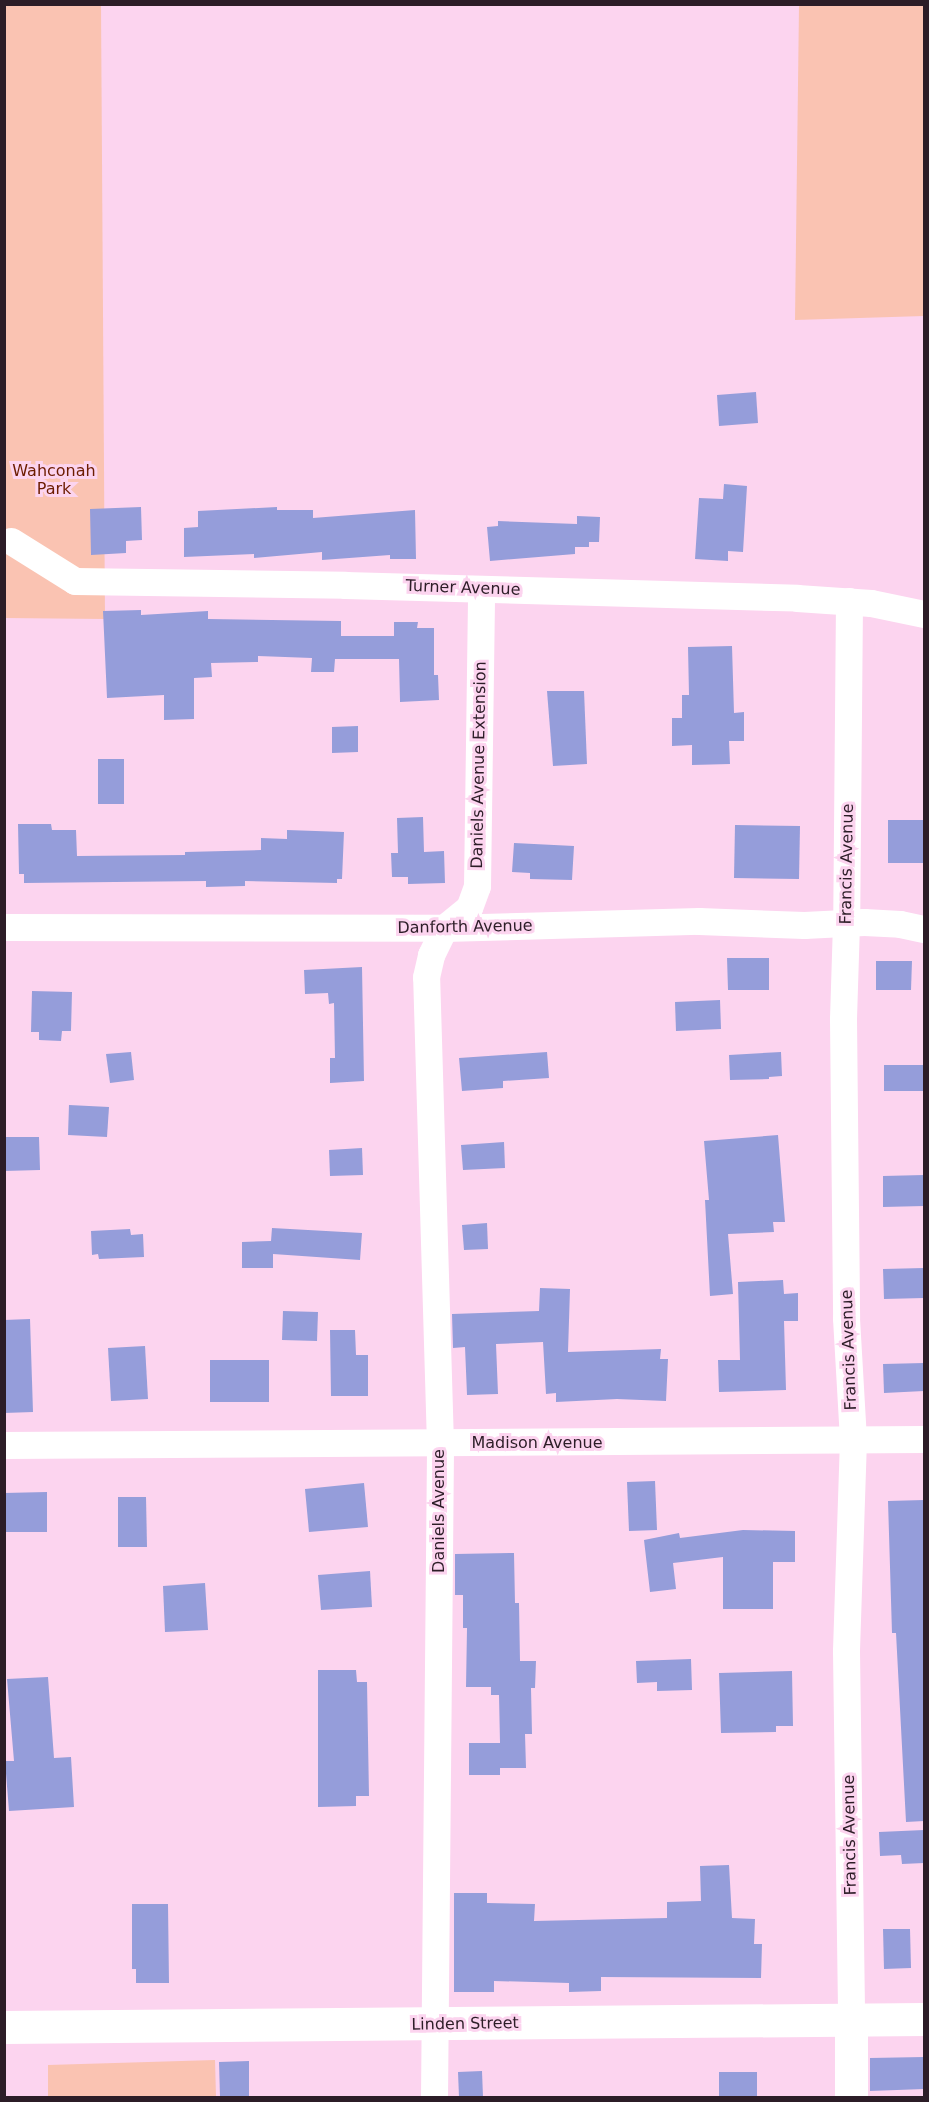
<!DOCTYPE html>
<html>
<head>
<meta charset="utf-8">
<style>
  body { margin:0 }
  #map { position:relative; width:929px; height:2102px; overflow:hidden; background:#fcd4ef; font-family:"DejaVu Sans",sans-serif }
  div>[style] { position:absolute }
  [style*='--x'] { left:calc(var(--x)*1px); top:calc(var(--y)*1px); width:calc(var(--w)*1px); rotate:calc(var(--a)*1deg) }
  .green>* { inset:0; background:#fac3b2 }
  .building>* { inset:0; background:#959dda }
  .street>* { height:27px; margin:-13.5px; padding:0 13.5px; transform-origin:13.5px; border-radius:13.5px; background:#fff }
  .secondary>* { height:33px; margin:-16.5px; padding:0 16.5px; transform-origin:16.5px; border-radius:16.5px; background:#fff }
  span { translate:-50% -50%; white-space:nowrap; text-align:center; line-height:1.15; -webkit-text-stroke:6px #fcd4ef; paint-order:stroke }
  .park-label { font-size:16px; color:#6c1c00 }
  .street-label { font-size:16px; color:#2c1d27 }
  .frame { position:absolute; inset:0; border:6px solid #2c1d27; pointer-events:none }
</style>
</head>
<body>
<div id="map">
  <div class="green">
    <div style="clip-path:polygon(5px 5px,101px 5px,105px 619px,5px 618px)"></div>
    <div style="clip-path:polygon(799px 5px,924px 5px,924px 316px,795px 320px)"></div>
    <div style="clip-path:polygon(215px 2060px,216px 2097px,48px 2097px,48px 2065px)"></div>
  </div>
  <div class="building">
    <div style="clip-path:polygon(756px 392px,758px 423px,719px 426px,717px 395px)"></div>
    <div style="clip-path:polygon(724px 484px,747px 486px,743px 552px,728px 551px,728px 561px,695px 559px,699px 498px,723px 499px)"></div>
    <div style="clip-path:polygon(141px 507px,142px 540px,126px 541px,126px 553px,91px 555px,90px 509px)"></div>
    <div style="clip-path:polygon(277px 507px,277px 510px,313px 510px,313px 518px,415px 510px,416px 559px,390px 559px,390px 555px,322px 560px,322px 552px,254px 558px,254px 554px,184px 557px,184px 528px,198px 527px,198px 511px)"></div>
    <div style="clip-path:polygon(577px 516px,600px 517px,599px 542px,589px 542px,589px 547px,575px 547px,575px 554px,490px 561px,487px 527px,498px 526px,498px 521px,577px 524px)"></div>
    <div style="clip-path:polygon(141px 610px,141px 615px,208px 611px,208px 619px,341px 621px,341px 636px,394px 636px,394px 622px,418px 622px,417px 628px,434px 628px,434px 675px,438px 675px,439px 700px,400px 702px,399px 659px,335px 659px,334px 672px,311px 672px,312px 658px,258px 656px,258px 662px,211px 663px,212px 677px,194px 678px,194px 719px,164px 720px,164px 695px,107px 698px,103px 611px)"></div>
    <div style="clip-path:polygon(732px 646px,734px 713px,744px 712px,744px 741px,729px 741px,730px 764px,692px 765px,692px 745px,672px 746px,672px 718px,682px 718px,682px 695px,689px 695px,688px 647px)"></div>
    <div style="clip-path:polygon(547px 691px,584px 691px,587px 764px,553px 766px)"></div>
    <div style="clip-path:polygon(358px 726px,358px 752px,332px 753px,332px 727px)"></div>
    <div style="clip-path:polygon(98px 759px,124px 759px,124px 804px,98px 804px)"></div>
    <div style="clip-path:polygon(423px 817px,424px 852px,444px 851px,445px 883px,408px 884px,408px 877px,392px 877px,391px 853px,398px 853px,397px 818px)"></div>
    <div style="clip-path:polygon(888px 820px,924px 820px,923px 863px,888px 863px)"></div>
    <div style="clip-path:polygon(18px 824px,51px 824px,52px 830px,76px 830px,77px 856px,185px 855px,185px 852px,261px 850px,261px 838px,287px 839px,287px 830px,344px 832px,342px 879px,337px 879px,337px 883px,245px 881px,245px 886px,206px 887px,206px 881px,24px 883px,24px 874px,19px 874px)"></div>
    <div style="clip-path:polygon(735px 825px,800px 826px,799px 879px,734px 878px)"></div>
    <div style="clip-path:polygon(514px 843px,574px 846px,572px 880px,530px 879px,530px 873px,512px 872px)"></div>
    <div style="clip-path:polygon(727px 958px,769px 958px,769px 990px,728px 990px)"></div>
    <div style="clip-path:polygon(876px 961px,912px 961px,911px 990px,876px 990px)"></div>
    <div style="clip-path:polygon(362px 967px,364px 1081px,330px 1083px,330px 1058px,335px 1058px,334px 1003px,329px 1004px,328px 993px,305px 994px,304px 970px)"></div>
    <div style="clip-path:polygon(32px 991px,72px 992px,71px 1031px,62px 1031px,61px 1041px,39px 1040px,39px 1032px,31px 1032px)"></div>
    <div style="clip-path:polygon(720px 1000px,721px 1029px,676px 1031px,675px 1002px)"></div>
    <div style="clip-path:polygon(131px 1052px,134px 1080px,110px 1083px,106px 1054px)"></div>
    <div style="clip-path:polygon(547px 1052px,549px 1078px,503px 1081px,503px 1088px,462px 1091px,459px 1058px)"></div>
    <div style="clip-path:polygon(781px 1052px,782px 1076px,769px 1077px,769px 1079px,730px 1080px,729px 1055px)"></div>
    <div style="clip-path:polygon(884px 1065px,924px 1065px,924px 1091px,884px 1091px)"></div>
    <div style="clip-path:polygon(69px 1105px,109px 1107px,107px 1137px,68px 1135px)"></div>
    <div style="clip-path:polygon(778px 1135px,785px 1222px,773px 1222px,774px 1232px,728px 1234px,733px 1294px,710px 1296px,705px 1200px,709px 1200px,704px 1141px)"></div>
    <div style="clip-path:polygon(4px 1137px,39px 1137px,40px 1170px,4px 1171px)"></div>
    <div style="clip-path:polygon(504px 1142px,505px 1168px,463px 1170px,461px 1145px)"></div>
    <div style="clip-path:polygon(362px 1148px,363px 1175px,330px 1176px,329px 1150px)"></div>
    <div style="clip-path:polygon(924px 1175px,924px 1206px,883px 1207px,883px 1176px)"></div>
    <div style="clip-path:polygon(487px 1223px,488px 1249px,464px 1250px,462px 1225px)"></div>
    <div style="clip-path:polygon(272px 1228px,362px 1233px,360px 1260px,273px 1254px,273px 1268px,242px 1268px,242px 1242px,271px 1241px)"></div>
    <div style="clip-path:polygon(130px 1229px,131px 1235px,143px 1234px,144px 1257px,99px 1259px,98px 1254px,92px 1255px,91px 1231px)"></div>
    <div style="clip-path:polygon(924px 1268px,924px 1298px,884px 1299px,883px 1269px)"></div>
    <div style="clip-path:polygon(783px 1280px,784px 1294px,798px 1293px,798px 1321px,784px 1321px,786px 1390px,719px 1392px,718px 1360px,740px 1360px,738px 1282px)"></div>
    <div style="clip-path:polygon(540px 1288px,570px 1289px,568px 1352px,661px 1349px,660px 1359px,668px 1359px,666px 1401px,617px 1399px,556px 1402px,556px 1393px,546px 1394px,543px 1342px,496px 1344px,498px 1394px,467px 1395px,465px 1347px,453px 1348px,452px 1314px,539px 1311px)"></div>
    <div style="clip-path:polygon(283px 1311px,318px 1312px,317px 1341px,282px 1340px)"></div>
    <div style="clip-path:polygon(30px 1319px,33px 1412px,4px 1413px,4px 1320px)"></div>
    <div style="clip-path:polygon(330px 1330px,355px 1330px,356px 1355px,368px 1355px,368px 1396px,331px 1396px)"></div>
    <div style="clip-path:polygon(145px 1346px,148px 1399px,111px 1401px,108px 1348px)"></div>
    <div style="clip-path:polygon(210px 1360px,269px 1360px,269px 1402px,210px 1402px)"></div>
    <div style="clip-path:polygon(924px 1363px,924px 1391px,884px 1393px,883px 1364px)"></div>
    <div style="clip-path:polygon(655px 1481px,657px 1530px,629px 1531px,627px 1482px)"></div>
    <div style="clip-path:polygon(364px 1483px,368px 1527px,309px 1532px,305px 1489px)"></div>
    <div style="clip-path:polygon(47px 1492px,47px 1532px,4px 1532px,4px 1493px)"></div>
    <div style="clip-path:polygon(118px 1497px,146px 1497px,147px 1547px,118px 1547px)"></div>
    <div style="clip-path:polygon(924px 1500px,924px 1821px,906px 1822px,896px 1633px,892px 1633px,888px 1501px)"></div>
    <div style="clip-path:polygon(743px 1530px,795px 1531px,795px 1562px,773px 1562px,773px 1609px,723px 1609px,723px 1557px,673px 1563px,676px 1589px,650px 1592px,644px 1540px,679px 1533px,680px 1538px)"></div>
    <div style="clip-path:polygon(514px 1553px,515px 1603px,519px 1603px,520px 1661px,536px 1661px,535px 1688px,531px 1688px,532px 1734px,525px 1734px,526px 1768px,500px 1768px,500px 1775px,469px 1775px,469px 1743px,500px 1743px,499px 1695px,491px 1695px,491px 1687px,466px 1687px,467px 1628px,463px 1628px,463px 1595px,455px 1595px,455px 1554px)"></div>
    <div style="clip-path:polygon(370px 1571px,372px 1607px,321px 1610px,318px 1575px)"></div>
    <div style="clip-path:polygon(205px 1583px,208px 1630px,165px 1632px,163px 1586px)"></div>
    <div style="clip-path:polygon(691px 1659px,692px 1690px,657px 1691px,657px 1682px,637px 1683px,636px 1661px)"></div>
    <div style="clip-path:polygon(318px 1670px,356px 1670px,357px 1682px,367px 1682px,369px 1796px,356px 1796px,356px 1806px,318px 1807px)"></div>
    <div style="clip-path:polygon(792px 1671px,793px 1726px,776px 1726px,776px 1732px,721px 1733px,719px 1673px)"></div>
    <div style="clip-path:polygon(48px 1677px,54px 1758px,71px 1757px,74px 1807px,9px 1811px,5px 1761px,14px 1761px,7px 1679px)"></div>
    <div style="clip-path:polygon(924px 1830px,924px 1863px,902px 1864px,901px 1855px,880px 1856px,879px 1832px)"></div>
    <div style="clip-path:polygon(729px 1865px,732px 1918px,755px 1919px,754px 1944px,762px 1944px,761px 1978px,601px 1977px,601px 1991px,569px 1992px,569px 1983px,494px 1981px,494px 1992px,454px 1992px,454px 1893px,487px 1893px,487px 1903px,535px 1904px,534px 1921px,667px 1918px,667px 1902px,701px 1901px,700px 1866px)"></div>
    <div style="clip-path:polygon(132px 1904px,168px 1904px,169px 1983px,136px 1983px,136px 1969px,132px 1969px)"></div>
    <div style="clip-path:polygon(883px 1929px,910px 1929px,911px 1968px,884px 1969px)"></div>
    <div style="clip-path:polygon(924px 2057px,924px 2089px,870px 2091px,870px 2058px)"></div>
    <div style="clip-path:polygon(249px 2061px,249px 2097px,220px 2097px,219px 2062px)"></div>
    <div style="clip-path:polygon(482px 2071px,483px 2097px,459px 2097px,458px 2072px)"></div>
    <div style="clip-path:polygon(719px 2072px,757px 2072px,757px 2097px,719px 2097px)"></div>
  </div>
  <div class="street">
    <div style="--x:11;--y:541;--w:75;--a:32"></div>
    <div style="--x:75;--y:581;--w:270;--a:0.8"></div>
    <div style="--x:345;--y:585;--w:452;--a:1.6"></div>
    <div style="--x:797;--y:598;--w:74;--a:3.9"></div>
    <div style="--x:871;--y:603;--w:54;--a:11.7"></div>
    <div style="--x:849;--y:601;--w:322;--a:90.5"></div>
    <div style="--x:846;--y:923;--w:96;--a:91.8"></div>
    <div style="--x:843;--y:1019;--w:299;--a:89.4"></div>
    <div style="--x:846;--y:1318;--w:121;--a:86.7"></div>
    <div style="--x:853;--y:1439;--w:212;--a:91.9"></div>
    <div style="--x:846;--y:1651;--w:367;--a:89.2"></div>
    <div style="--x:4;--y:927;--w:440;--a:0.1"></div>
    <div style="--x:444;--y:928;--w:255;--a:-1.6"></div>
    <div style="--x:699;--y:921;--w:105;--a:2.2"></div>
    <div style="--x:804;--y:925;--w:60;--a:-2.9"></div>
    <div style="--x:864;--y:922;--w:36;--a:3"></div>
    <div style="--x:900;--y:924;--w:25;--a:12"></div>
    <div style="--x:4;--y:1445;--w:920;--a:-0.37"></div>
    <div style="--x:434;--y:2098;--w:654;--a:-89.47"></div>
    <div style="--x:440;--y:1444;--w:467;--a:-91.7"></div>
    <div style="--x:426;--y:977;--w:23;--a:-77"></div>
    <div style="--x:431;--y:955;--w:30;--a:-64"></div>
    <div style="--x:444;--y:928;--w:32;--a:-39"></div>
    <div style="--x:469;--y:908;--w:23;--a:-70"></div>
    <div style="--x:477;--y:886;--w:297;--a:-89.2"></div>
  </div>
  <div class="secondary">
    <div style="--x:4;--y:2027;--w:920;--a:-0.5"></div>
    <div style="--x:851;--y:2098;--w:80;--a:-90"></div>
  </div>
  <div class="park-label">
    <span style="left:54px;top:480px">Wahconah<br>Park</span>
  </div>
  <div class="street-label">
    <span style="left:463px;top:588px;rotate:2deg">Turner Avenue</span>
    <span style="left:479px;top:765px;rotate:-89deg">Daniels Avenue Extension</span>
    <span style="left:847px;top:864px;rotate:-89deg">Francis Avenue</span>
    <span style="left:465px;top:927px;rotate:-1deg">Danforth Avenue</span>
    <span style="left:849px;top:1350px;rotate:-92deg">Francis Avenue</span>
    <span style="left:537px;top:1443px">Madison Avenue</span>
    <span style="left:439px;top:1511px;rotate:-90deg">Daniels Avenue</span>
    <span style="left:850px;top:1835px;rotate:-91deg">Francis Avenue</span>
    <span style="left:465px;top:2024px;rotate:-1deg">Linden Street</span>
  </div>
  <div class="frame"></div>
</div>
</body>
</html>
